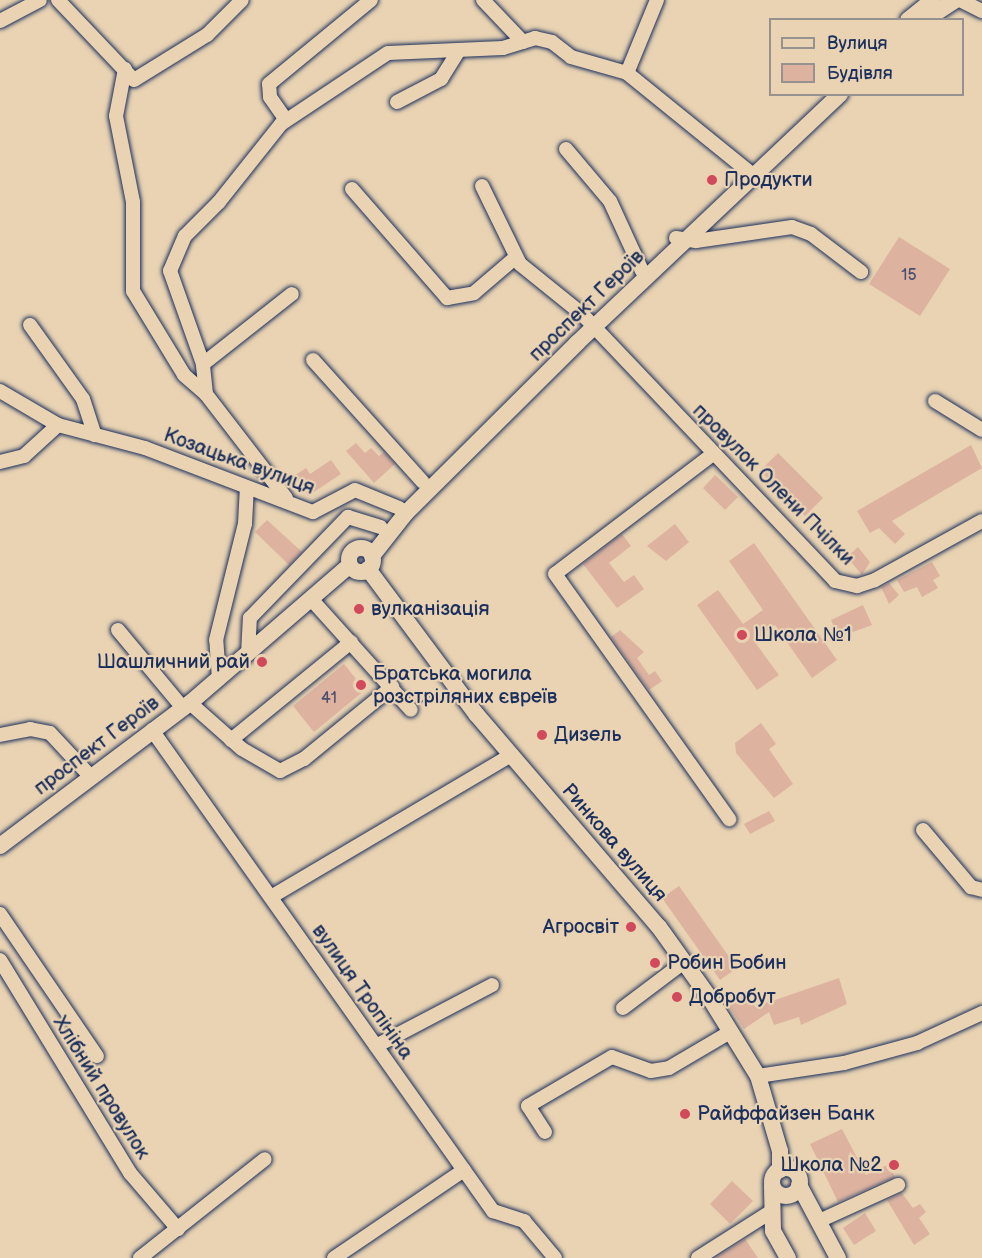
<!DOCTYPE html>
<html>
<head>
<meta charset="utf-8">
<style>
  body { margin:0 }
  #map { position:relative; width:982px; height:1258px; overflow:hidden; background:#e9d3b2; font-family:"Balsamiq Sans",sans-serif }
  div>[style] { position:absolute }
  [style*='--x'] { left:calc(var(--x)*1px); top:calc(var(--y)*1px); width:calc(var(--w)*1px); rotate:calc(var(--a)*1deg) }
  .building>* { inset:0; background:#ddb3a0 }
  .path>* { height:2px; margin-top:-1px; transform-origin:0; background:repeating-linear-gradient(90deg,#1b2f5e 0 4.5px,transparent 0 9px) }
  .roads { filter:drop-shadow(0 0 2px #1b2f5e) drop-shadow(0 0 2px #1b2f5e) }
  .minor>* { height:14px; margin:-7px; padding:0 7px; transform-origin:7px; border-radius:7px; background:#e9d3b2 }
  .major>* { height:16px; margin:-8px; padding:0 8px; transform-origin:8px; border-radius:8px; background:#e9d3b2 }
  .major>.ring { margin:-8px; padding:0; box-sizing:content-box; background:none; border:16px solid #e9d3b2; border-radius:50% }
  .dots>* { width:16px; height:16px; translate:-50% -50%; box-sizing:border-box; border:3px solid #e9d3b2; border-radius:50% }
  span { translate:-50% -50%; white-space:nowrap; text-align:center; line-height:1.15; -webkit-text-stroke:4.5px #e9d3b2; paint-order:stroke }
  .number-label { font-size:16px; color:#4c506e }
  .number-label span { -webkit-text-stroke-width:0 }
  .poi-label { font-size:20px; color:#1b2f5e }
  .left { translate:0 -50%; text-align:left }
  .right { translate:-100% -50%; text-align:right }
  .street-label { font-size:20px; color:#1b2f5e }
  .legend { position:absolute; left:769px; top:18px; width:195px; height:78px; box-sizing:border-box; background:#e9d3b2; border:2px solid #979190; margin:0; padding:8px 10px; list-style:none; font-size:18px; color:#1b2f5e }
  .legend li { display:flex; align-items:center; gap:12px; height:30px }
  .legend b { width:30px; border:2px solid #979190 }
</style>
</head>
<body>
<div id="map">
  <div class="building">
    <div style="clip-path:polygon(899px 237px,950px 269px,920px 316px,869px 284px)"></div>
    <div style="clip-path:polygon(356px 443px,365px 453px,371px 448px,379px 456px,384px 452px,395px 464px,374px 483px,346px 451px)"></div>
    <div style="clip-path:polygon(971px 445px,982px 468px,892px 521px,905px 534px,895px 544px,879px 528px,870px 533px,857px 511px)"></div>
    <div style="clip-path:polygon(778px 453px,823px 498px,805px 516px,760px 471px)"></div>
    <div style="clip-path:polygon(331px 460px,341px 474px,308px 496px,294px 476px,306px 468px,310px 474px)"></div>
    <div style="clip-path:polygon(715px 475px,738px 497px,725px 510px,703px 488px)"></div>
    <div style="clip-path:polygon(267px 520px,302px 552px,289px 565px,255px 532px)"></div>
    <div style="clip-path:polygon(675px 524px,689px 542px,666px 561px,647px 546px)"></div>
    <div style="clip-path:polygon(622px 534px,631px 546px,609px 563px,624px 582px,634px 575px,644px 589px,617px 608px,583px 564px)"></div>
    <div style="clip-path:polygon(754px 543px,837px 660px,812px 678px,775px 625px,754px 641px,779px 675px,757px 690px,697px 605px,718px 590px,743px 624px,763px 610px,729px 561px)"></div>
    <div style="clip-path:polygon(858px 547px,870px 562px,862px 575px,847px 557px)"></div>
    <div style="clip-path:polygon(932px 562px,940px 576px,933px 580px,938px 588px,922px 597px,917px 587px,904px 592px,897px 580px)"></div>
    <div style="clip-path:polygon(889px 583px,899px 595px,889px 604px,881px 587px)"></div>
    <div style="clip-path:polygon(863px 605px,872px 625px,839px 637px,831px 620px)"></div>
    <div style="clip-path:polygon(620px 630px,644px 652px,637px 658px,649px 675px,655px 671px,662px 681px,649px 690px,611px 637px)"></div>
    <div style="clip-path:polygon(344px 664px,365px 690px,314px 732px,293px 706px)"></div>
    <div style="clip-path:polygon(761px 723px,776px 744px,769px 749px,793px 784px,774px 798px,736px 753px,735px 743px)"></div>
    <div style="clip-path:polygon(769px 811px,775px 821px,750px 834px,744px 824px)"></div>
    <div style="clip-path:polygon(679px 886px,737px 968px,720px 980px,662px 898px)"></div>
    <div style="clip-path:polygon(839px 978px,847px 1004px,801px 1025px,799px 1017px,774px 1025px,769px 1012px,744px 1029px,728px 1005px,746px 993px,755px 1007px)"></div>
    <div style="clip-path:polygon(842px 1129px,866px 1175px,889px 1164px,895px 1177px,838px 1202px,810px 1144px)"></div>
    <div style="clip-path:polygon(732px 1181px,753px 1201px,730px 1224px,710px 1204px)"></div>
    <div style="clip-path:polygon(902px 1193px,913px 1208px,920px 1204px,926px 1212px,919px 1218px,930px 1234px,914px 1245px,887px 1200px)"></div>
    <div style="clip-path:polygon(865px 1213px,876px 1231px,854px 1245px,843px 1228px)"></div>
    <div style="clip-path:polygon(745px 1239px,758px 1258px,715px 1258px,718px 1256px)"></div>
  </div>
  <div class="path">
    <div style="--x:420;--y:703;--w:24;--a:-35"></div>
  </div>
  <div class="roads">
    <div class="minor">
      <div style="--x:58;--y:0;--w:110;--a:46.5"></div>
      <div style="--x:134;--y:80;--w:86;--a:-31.7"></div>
      <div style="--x:207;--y:35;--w:49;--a:-45"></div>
      <div style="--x:483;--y:0;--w:58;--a:46.4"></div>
      <div style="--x:657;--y:0;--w:79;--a:112.3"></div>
      <div style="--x:627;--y:73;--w:164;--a:39"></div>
      <div style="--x:960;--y:0;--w:25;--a:27"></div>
      <div style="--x:0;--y:21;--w:45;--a:-27.7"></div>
      <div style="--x:125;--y:69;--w:48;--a:100.8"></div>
      <div style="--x:116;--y:116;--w:88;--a:78.8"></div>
      <div style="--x:133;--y:202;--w:89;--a:90"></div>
      <div style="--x:133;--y:291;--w:98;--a:58.7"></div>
      <div style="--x:184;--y:375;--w:29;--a:41"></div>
      <div style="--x:397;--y:102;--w:50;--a:-27.6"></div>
      <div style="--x:441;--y:79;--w:32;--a:-58"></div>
      <div style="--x:286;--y:120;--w:28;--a:-125"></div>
      <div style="--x:270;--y:97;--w:13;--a:-94"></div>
      <div style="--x:269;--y:84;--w:132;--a:-39.5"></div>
      <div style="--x:566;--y:149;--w:68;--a:49.8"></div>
      <div style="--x:610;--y:201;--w:77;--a:65.4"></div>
      <div style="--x:482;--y:186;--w:87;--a:64"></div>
      <div style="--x:520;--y:264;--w:80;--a:38.9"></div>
      <div style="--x:582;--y:314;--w:368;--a:46.5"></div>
      <div style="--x:835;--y:581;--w:23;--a:13"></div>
      <div style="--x:857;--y:586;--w:19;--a:-18"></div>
      <div style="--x:875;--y:580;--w:122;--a:-28.9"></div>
      <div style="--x:352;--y:189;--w:145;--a:48.9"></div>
      <div style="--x:447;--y:298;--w:27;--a:-10"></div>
      <div style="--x:474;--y:293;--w:55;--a:-40.6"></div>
      <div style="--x:676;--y:238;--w:20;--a:9"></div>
      <div style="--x:696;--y:241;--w:97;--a:-8.3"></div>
      <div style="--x:792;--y:227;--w:20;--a:20"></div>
      <div style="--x:811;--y:234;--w:63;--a:37.2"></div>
      <div style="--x:30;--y:325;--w:91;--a:54.4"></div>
      <div style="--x:83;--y:399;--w:38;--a:72"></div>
      <div style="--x:313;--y:360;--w:164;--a:48"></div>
      <div style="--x:203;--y:364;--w:113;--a:-38.2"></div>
      <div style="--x:0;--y:391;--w:67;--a:30.4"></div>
      <div style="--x:58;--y:425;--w:90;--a:14.8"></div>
      <div style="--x:145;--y:448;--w:180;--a:20.9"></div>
      <div style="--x:313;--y:512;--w:47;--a:-27.6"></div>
      <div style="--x:355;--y:490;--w:48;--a:22.2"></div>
      <div style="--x:935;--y:401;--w:55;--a:31.7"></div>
      <div style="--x:713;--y:454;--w:198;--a:142.8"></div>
      <div style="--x:555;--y:574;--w:301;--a:54.6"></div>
      <div style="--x:0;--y:462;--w:25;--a:-14"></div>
      <div style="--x:24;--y:456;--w:46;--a:-42.4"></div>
      <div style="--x:286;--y:498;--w:131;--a:-127.6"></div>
      <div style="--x:206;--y:394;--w:30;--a:-96"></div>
      <div style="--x:203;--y:364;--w:99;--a:-109.5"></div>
      <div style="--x:170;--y:271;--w:38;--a:-67"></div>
      <div style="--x:185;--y:236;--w:48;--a:-45"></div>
      <div style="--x:219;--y:202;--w:100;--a:-51.5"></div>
      <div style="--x:281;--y:124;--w:128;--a:-33.6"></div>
      <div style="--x:388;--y:53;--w:115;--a:-2.5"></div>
      <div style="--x:503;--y:48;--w:34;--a:-17"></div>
      <div style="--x:535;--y:38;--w:17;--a:13"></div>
      <div style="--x:552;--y:42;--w:24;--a:38"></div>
      <div style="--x:571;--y:57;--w:58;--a:15.9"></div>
      <div style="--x:311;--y:599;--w:149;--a:48"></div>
      <div style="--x:118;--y:630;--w:102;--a:50.2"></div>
      <div style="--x:248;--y:654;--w:36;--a:-87"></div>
      <div style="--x:250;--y:618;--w:141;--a:-45.9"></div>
      <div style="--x:348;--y:517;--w:34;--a:17"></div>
      <div style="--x:219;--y:679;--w:39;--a:-94"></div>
      <div style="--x:216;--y:640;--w:120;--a:-76"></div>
      <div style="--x:245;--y:524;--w:35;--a:-87"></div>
      <div style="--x:190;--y:703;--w:69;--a:41.5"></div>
      <div style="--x:242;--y:749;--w:44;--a:30.1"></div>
      <div style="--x:280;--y:771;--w:27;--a:-27"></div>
      <div style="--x:304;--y:759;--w:114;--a:-39.3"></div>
      <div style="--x:152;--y:730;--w:590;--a:54.67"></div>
      <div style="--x:493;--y:1211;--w:33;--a:18"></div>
      <div style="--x:524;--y:1221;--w:48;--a:50"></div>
      <div style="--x:0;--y:735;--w:31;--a:-11"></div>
      <div style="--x:30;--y:729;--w:20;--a:11"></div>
      <div style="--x:50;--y:733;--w:60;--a:47"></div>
      <div style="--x:231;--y:740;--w:155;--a:-39.2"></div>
      <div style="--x:923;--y:830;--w:75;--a:49.9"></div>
      <div style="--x:971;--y:887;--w:11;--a:15"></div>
      <div style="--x:271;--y:897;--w:279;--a:-30.6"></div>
      <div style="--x:0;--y:914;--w:172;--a:55.7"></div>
      <div style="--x:0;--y:960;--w:250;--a:58.6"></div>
      <div style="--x:130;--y:1173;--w:74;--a:49.4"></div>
      <div style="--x:623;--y:1008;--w:76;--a:-37"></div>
      <div style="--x:376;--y:1046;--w:131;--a:-27.7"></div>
      <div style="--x:758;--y:1076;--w:87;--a:-8.6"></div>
      <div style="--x:844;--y:1063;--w:76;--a:-15.3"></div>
      <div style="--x:917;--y:1043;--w:72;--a:-24.8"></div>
      <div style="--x:545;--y:1132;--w:31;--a:-123"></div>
      <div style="--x:528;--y:1106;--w:97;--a:-30.3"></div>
      <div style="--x:612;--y:1057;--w:41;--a:19.7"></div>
      <div style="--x:651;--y:1071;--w:18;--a:-9"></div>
      <div style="--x:669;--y:1068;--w:71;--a:-30.5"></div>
      <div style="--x:819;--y:1221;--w:87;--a:-24.5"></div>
      <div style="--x:140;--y:1258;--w:159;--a:-38.4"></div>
      <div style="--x:334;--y:1258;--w:157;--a:-34.1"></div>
      <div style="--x:698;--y:1258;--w:84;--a:-32.4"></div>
    </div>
    <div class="major">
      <div style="--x:908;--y:20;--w:32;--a:-39"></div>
      <div style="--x:925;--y:20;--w:37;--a:-33"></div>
      <div class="ring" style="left:349px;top:548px;width:8px;height:8px"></div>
      <div style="--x:372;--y:556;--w:55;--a:-51.7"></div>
      <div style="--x:406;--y:513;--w:241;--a:-44.8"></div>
      <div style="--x:577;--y:343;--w:362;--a:-43.4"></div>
      <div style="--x:368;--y:569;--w:182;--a:53.3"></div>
      <div style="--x:477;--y:715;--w:279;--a:49.4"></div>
      <div style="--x:659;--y:927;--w:90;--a:54.5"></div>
      <div style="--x:711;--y:1000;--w:89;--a:58.3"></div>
      <div style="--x:758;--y:1076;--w:78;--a:73.7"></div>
      <div style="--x:780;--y:1151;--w:19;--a:90"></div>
      <div style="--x:0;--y:846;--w:238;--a:-37"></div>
      <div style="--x:190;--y:703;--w:211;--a:-40.8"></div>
      <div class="ring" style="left:772px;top:1168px;width:12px;height:12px"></div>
      <div style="--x:799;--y:1185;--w:83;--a:61.9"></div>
      <div style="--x:772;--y:1186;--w:45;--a:88.7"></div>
      <div style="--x:773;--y:1231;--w:31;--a:61"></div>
    </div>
  </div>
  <div class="dots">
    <div style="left:712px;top:180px;background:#d1495b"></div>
    <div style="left:359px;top:609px;background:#d1495b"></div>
    <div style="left:742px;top:635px;background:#d1495b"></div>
    <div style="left:262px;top:662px;background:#d1495b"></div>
    <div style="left:361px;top:685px;background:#d1495b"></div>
    <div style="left:542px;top:735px;background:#d1495b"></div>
    <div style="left:631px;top:927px;background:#d1495b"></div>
    <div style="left:655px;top:963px;background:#d1495b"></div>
    <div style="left:677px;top:997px;background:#d1495b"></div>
    <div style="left:685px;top:1114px;background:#d1495b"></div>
    <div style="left:894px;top:1165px;background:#d1495b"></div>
  </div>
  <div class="number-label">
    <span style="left:909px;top:276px">15</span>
    <span style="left:329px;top:699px">41</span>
  </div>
  <div class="poi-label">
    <span class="left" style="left:724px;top:180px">Продукти</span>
    <span class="left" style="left:371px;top:609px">вулканізація</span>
    <span class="left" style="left:754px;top:635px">Школа №1</span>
    <span class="right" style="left:250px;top:662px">Шашличний рай</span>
    <span class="left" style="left:373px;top:686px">Братська могила<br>розстріляних євреїв</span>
    <span class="left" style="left:554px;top:735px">Дизель</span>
    <span class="right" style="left:619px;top:927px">Агросвіт</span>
    <span class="left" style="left:667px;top:963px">Робин Бобин</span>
    <span class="left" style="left:689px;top:997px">Добробут</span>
    <span class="left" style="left:697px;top:1114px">Райффайзен Банк</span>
    <span class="right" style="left:882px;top:1165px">Школа №2</span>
  </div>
  <div class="street-label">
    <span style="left:587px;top:306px;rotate:-44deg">проспект Героїв</span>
    <span style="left:239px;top:462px;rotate:20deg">Козацька вулиця</span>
    <span style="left:773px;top:485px;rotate:45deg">провулок Олени Пчілки</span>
    <span style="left:97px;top:746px;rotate:-37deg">проспект Героїв</span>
    <span style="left:614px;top:843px;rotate:49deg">Ринкова вулиця</span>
    <span style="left:362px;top:992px;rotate:55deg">вулиця Тропініна</span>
    <span style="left:101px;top:1088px;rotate:58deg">Хлібний провулок</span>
  </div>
  <ul class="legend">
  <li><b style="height:8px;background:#e9d3b2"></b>Вулиця</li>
  <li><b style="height:16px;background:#ddb3a0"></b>Будівля</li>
  </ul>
</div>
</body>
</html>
